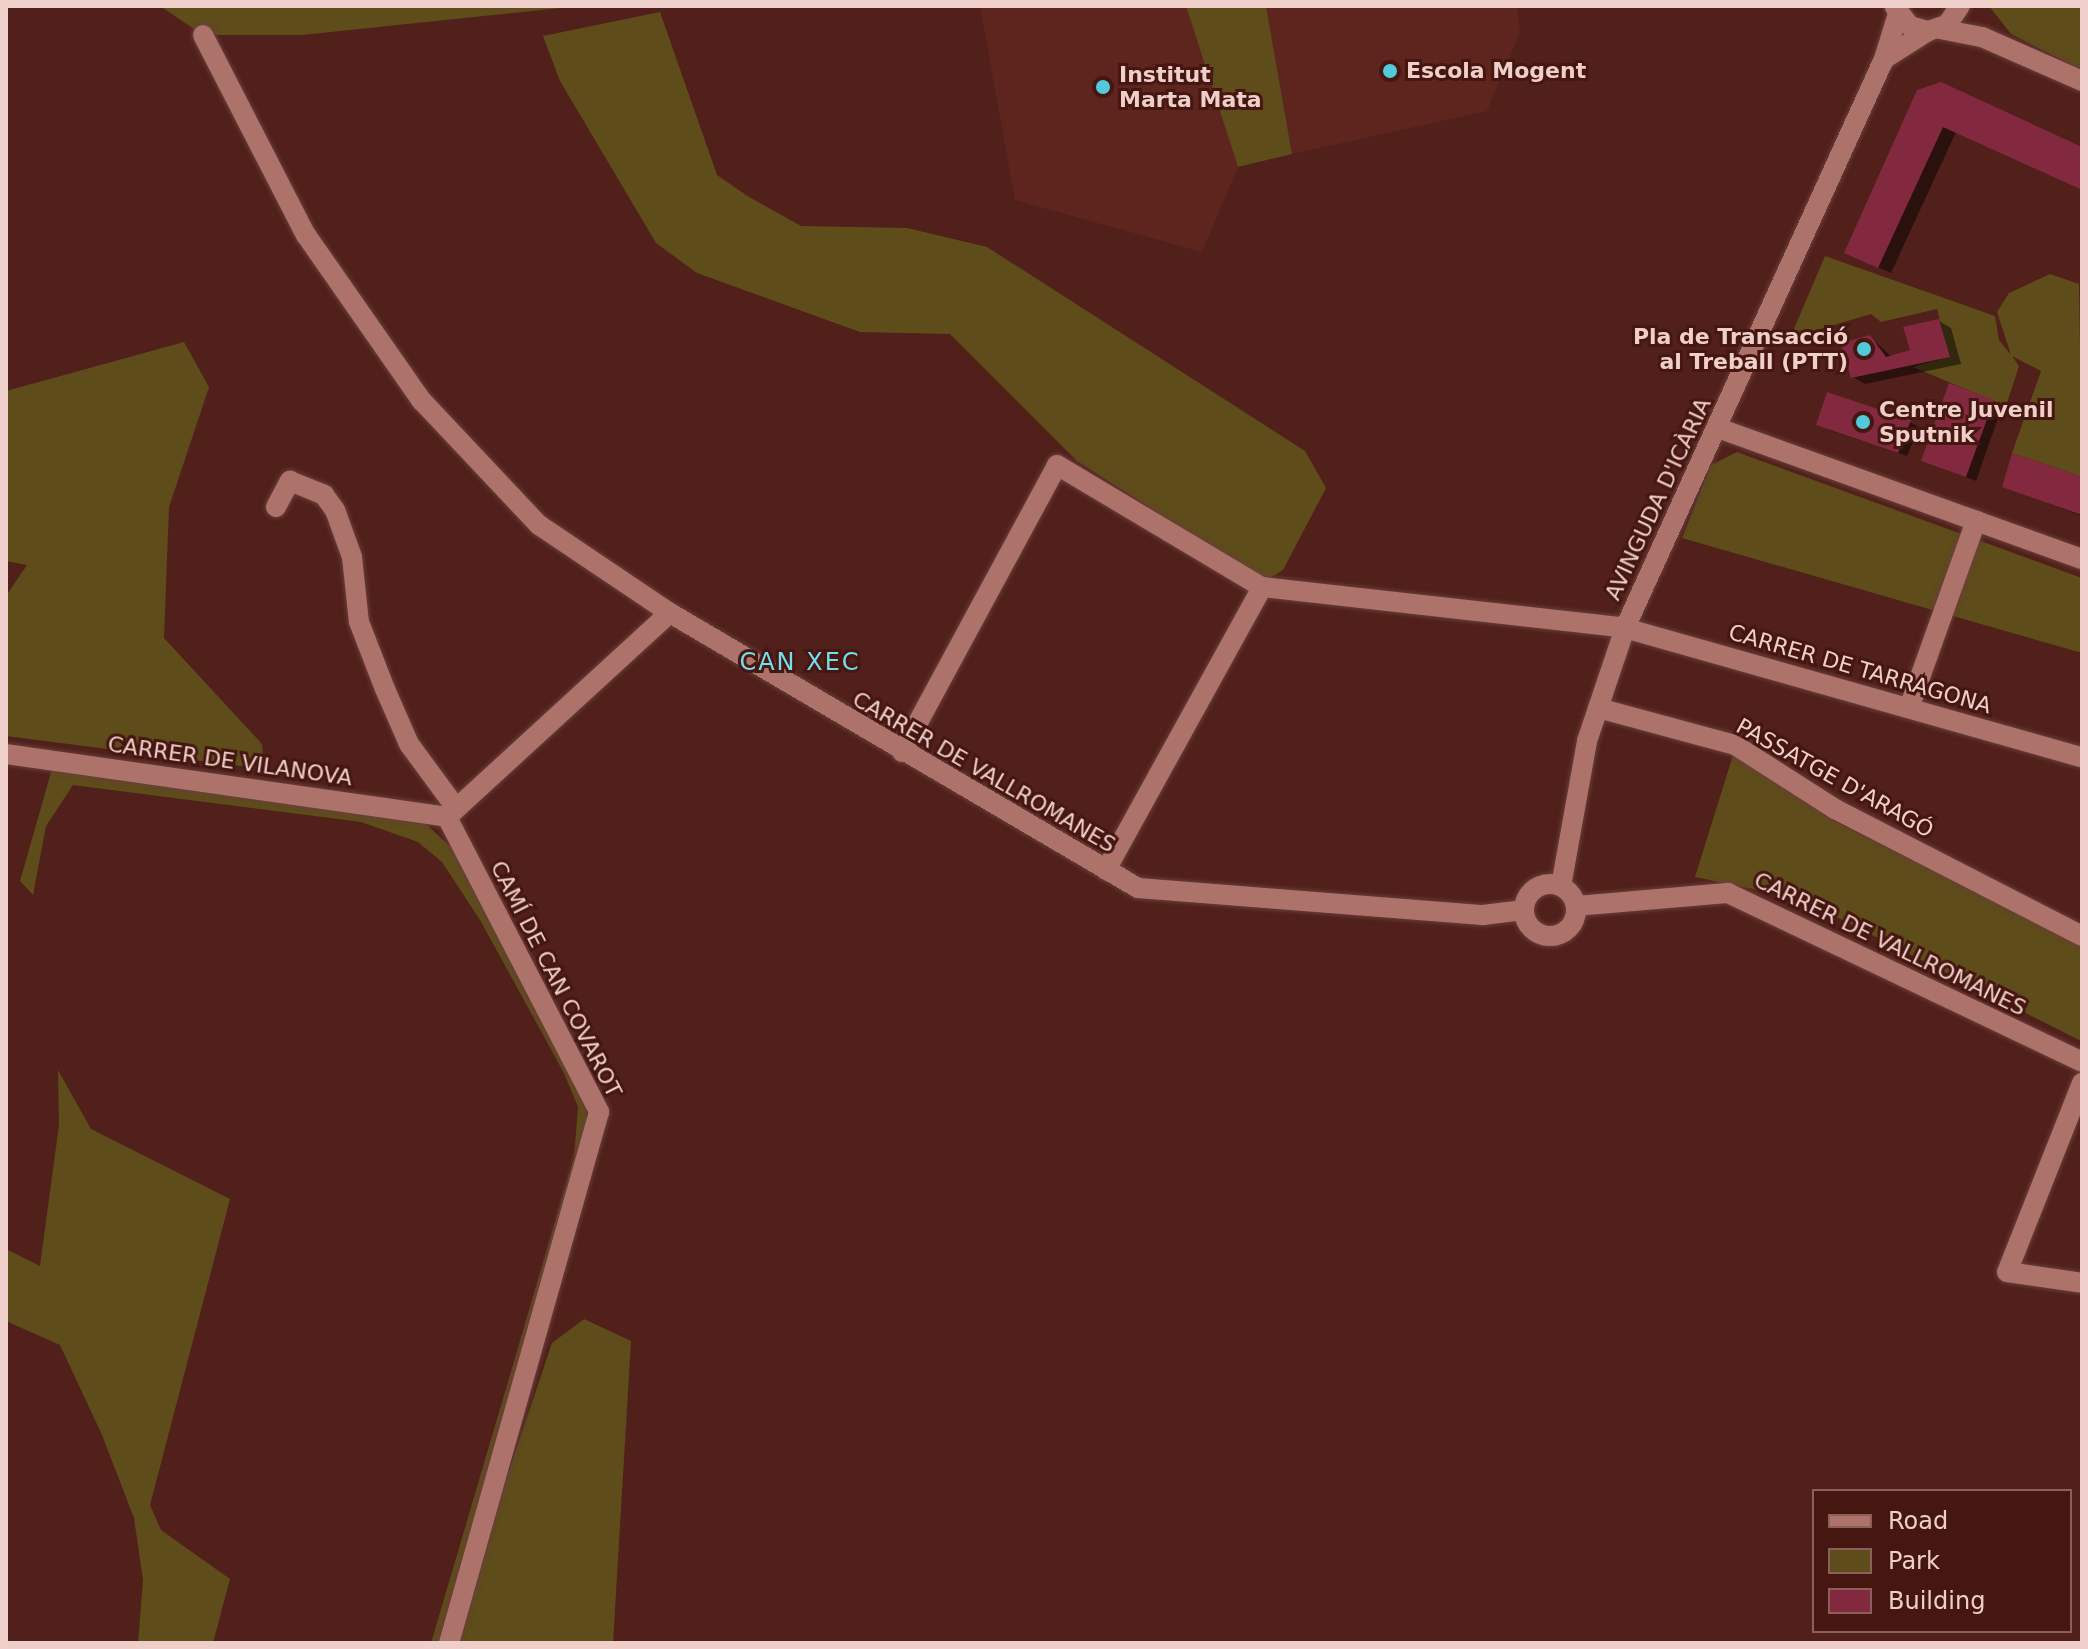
<!DOCTYPE html>
<html>
<head>
<meta charset="utf-8">
<style>
  body { margin:0 }
  #map { position:relative; width:2088px; height:1649px; overflow:hidden; background:#51201b; font-family:"DejaVu Sans",sans-serif }
  div>[style] { position:absolute }
  [style*='--x'] { left:calc(var(--x)*1px); top:calc(var(--y)*1px); width:calc(var(--w)*1px); rotate:calc(var(--a)*1deg) }
  .built>* { inset:0; background:#5e251f }
  .green>* { inset:0; background:#5e4c1a }
  .shadow>* { inset:0; background:#0007 }
  .building>* { inset:0; background:#822940 }
  .roads { filter:drop-shadow(0 0 2px #693e3b) drop-shadow(0 0 2px #693e3b) }
  .minor>* { height:20px; margin:-10px; padding:0 10px; transform-origin:10px; border-radius:10px; background:#ad736a }
  .minor>.ring { margin:-10px; padding:0; box-sizing:content-box; background:none; border:20px solid #ad736a; border-radius:50% }
  .dots>* { width:22px; height:22px; translate:-50% -50%; box-sizing:border-box; border:4px solid #461611; border-radius:50% }
  span { translate:-50% -50%; white-space:nowrap; text-align:center; line-height:1.15; -webkit-text-stroke:6px #461611; paint-order:stroke }
  .poi-label { font-size:22px; color:#efcfc9; font-weight:700 }
  .left { translate:0 -50%; text-align:left }
  .right { translate:-100% -50%; text-align:right }
  .street-label { font-size:22px; color:#efcfc9 }
  .neighbourhood-label { font-size:24px; color:#74ddee; letter-spacing:2px }
  .frame { position:absolute; inset:0; border:8px solid #efcfc9; pointer-events:none }
  .legend { position:absolute; left:1812px; top:1489px; width:260px; height:144px; box-sizing:border-box; background:#461611; border:2px solid #8a605b; margin:0; padding:10px 14px; list-style:none; font-size:24px; color:#efcfc9 }
  .legend li { display:flex; align-items:center; gap:16px; height:40px }
  .legend b { width:40px; border:2px solid #8a605b }
</style>
</head>
<body>
<div id="map">
  <div class="built">
    <div style="clip-path:polygon(980px 6px,1186px 6px,1238px 167px,1202px 252px,1015px 200px)"></div>
    <div style="clip-path:polygon(1266px 6px,1517px 6px,1520px 32px,1487px 111px,1292px 154px)"></div>
  </div>
  <div class="green">
    <div style="clip-path:polygon(160px 6px,580px 6px,302px 35px,203px 35px)"></div>
    <div style="clip-path:polygon(1186px 6px,1266px 6px,1292px 154px,1238px 167px)"></div>
    <div style="clip-path:polygon(1989px 6px,2082px 6px,2082px 70px,2011px 34px)"></div>
    <div style="clip-path:polygon(660px 12px,717px 175px,749px 197px,801px 226px,907px 228px,987px 247px,1305px 451px,1326px 488px,1283px 570px,1265px 581px,1077px 461px,950px 334px,860px 332px,697px 273px,656px 243px,560px 81px,543px 36px)"></div>
    <div style="clip-path:polygon(1825px 256px,1995px 316px,1999px 340px,2011px 355px,1997px 312px,2009px 293px,2050px 274px,2079px 284px,2082px 477px,2012px 453px,2041px 371px,2012px 356px,2019px 366px,2006px 406px,1913px 367px,1949px 357px,1937px 309px,1881px 322px,1871px 314px,1790px 338px)"></div>
    <div style="clip-path:polygon(184px 342px,209px 387px,169px 507px,164px 638px,262px 744px,264px 769px,6px 736px,6px 596px,27px 565px,6px 561px,6px 391px)"></div>
    <div style="clip-path:polygon(1737px 452px,2082px 578px,2082px 653px,1682px 538px,1711px 465px)"></div>
    <div style="clip-path:polygon(1734px 752px,1825px 804px,1832px 820px,2082px 944px,2081px 1041px,1801px 899px,1695px 877px)"></div>
    <div style="clip-path:polygon(52px 769px,426px 824px,452px 848px,586px 1105px,587px 1141px,441px 1643px,431px 1643px,574px 1158px,578px 1107px,564px 1073px,480px 920px,442px 862px,418px 842px,361px 822px,73px 785px,46px 826px,33px 895px,20px 881px)"></div>
    <div style="clip-path:polygon(58px 1070px,91px 1129px,230px 1199px,150px 1505px,161px 1530px,230px 1579px,213px 1643px,138px 1643px,143px 1580px,134px 1518px,102px 1435px,60px 1345px,6px 1321px,6px 1249px,40px 1266px,59px 1125px)"></div>
    <div style="clip-path:polygon(584px 1319px,631px 1341px,613px 1643px,451px 1643px,552px 1343px)"></div>
  </div>
  <div class="shadow">
    <div style="clip-path:polygon(1918px 92px,2082px 150px,2082px 190px,1956px 132px,1891px 273px,1859px 259px)"></div>
    <div style="clip-path:polygon(1939px 321px,1951px 328px,1961px 364px,1865px 384px,1853px 377px,1870px 337px,1892px 357px,1912px 352px)"></div>
    <div style="clip-path:polygon(1993px 402px,2002px 407px,1976px 481px,1923px 460px)"></div>
    <div style="clip-path:polygon(1910px 422px,1919px 427px,1907px 456px,1827px 429px)"></div>
    <div style="clip-path:polygon(2082px 479px,2082px 516px,2004px 486px)"></div>
  </div>
  <div class="building">
    <div style="clip-path:polygon(1941px 82px,2082px 147px,2082px 190px,1943px 127px,1878px 268px,1844px 253px,1917px 90px)"></div>
    <div style="clip-path:polygon(1939px 319px,1950px 357px,1851px 378px,1841px 343px,1870px 335px,1886px 357px,1910px 350px,1903px 327px)"></div>
    <div style="clip-path:polygon(1949px 383px,1994px 400px,1966px 477px,1921px 461px)"></div>
    <div style="clip-path:polygon(1827px 392px,1911px 420px,1898px 453px,1816px 425px)"></div>
    <div style="clip-path:polygon(2012px 453px,2082px 477px,2082px 515px,2002px 487px)"></div>
  </div>
  <div class="roads">
    <div class="minor">
      <div style="--x:1895;--y:7;--w:24;--a:52"></div>
      <div style="--x:1910;--y:26;--w:19;--a:16"></div>
      <div style="--x:1928;--y:31;--w:20;--a:-18"></div>
      <div style="--x:1947;--y:25;--w:23;--a:-56"></div>
      <div style="--x:1940;--y:29;--w:43;--a:10.8"></div>
      <div style="--x:1982;--y:37;--w:109;--a:23.7"></div>
      <div style="--x:203;--y:35;--w:225;--a:62.8"></div>
      <div style="--x:306;--y:235;--w:203;--a:55.1"></div>
      <div style="--x:422;--y:401;--w:170;--a:46.7"></div>
      <div style="--x:539;--y:525;--w:158;--a:33.9"></div>
      <div style="--x:670;--y:613;--w:543;--a:30.44"></div>
      <div style="--x:1138;--y:888;--w:346;--a:4.5"></div>
      <div style="--x:1483;--y:915;--w:40;--a:-7.1"></div>
      <div style="--x:1884;--y:59;--w:52;--a:-32.5"></div>
      <div style="--x:1718;--y:428;--w:387;--a:19.8"></div>
      <div style="--x:276;--y:507;--w:30;--a:-62"></div>
      <div style="--x:290;--y:481;--w:37;--a:22"></div>
      <div style="--x:324;--y:495;--w:19;--a:54"></div>
      <div style="--x:335;--y:510;--w:50;--a:70.1"></div>
      <div style="--x:352;--y:557;--w:65;--a:83.9"></div>
      <div style="--x:359;--y:622;--w:72;--a:68.8"></div>
      <div style="--x:385;--y:689;--w:60;--a:66.4"></div>
      <div style="--x:409;--y:744;--w:79;--a:53.7"></div>
      <div style="--x:1598;--y:708;--w:142;--a:15.1"></div>
      <div style="--x:1735;--y:745;--w:119;--a:32.6"></div>
      <div style="--x:1835;--y:809;--w:278;--a:27.2"></div>
      <div style="--x:1909;--y:708;--w:199;--a:-70.3"></div>
      <div style="--x:902;--y:752;--w:326;--a:-61.6"></div>
      <div style="--x:1057;--y:465;--w:239;--a:30.8"></div>
      <div style="--x:1262;--y:587;--w:365;--a:6.4"></div>
      <div style="--x:1625;--y:628;--w:475;--a:15.8"></div>
      <div style="--x:6;--y:754;--w:445;--a:8.1"></div>
      <div style="--x:447;--y:817;--w:332;--a:62.7"></div>
      <div style="--x:599;--y:1112;--w:552;--a:105.77"></div>
      <div style="--x:447;--y:817;--w:302;--a:-42.5"></div>
      <div style="--x:1106;--y:870;--w:323;--a:-61.1"></div>
      <div class="ring" style="left:1524px;top:884px;width:32px;height:32px"></div>
      <div style="--x:1561;--y:886;--w:147;--a:-79.8"></div>
      <div style="--x:1587;--y:741;--w:119;--a:-71.4"></div>
      <div style="--x:1625;--y:628;--w:625;--a:-65.53"></div>
      <div style="--x:1884;--y:59;--w:47;--a:-72.7"></div>
      <div style="--x:1576;--y:906;--w:153;--a:-4.9"></div>
      <div style="--x:1728;--y:893;--w:392;--a:25.5"></div>
      <div style="--x:2082;--y:1083;--w:203;--a:111.6"></div>
      <div style="--x:2007;--y:1272;--w:76;--a:8.3"></div>
    </div>
  </div>
  <div class="dots">
    <div style="left:1390px;top:71px;background:#53cadc"></div>
    <div style="left:1103px;top:87px;background:#53cadc"></div>
    <div style="left:1864px;top:349px;background:#53cadc"></div>
    <div style="left:1863px;top:422px;background:#53cadc"></div>
  </div>
  <div class="poi-label">
    <span class="left" style="left:1406px;top:71px">Escola Mogent</span>
    <span class="left" style="left:1119px;top:87px">Institut<br>Marta Mata</span>
    <span class="right" style="left:1848px;top:349px">Pla de Transacció<br>al Treball (PTT)</span>
    <span class="left" style="left:1879px;top:422px">Centre Juvenil<br>Sputnik</span>
  </div>
  <div class="street-label">
    <span style="left:1658px;top:499px;rotate:-65deg">AVINGUDA D'ICÀRIA</span>
    <span style="left:1860px;top:669px;rotate:16deg">CARRER DE TARRAGONA</span>
    <span style="left:230px;top:761px;rotate:8deg">CARRER DE VILANOVA</span>
    <span style="left:984px;top:772px;rotate:30deg">CARRER DE VALLROMANES</span>
    <span style="left:1835px;top:778px;rotate:29deg">PASSATGE D'ARAGÓ</span>
    <span style="left:1890px;top:944px;rotate:26deg">CARRER DE VALLROMANES</span>
    <span style="left:556px;top:979px;rotate:63deg">CAMÍ DE CAN COVAROT</span>
  </div>
  <div class="neighbourhood-label">
    <span style="left:800px;top:663px">CAN XEC</span>
  </div>
  <div class="frame"></div>
  <ul class="legend">
  <li><b style="height:10px;background:#ad736a"></b>Road</li>
  <li><b style="height:22px;background:#5e4c1a"></b>Park</li>
  <li><b style="height:22px;background:#822940"></b>Building</li>
  </ul>
</div>
</body>
</html>
